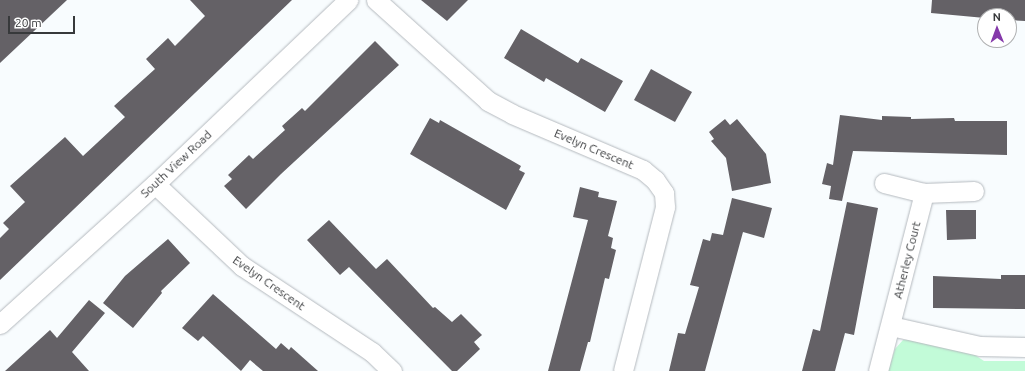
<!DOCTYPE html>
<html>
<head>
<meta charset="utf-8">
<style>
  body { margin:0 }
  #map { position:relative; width:1025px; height:371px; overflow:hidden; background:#f8fcfe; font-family:Ubuntu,sans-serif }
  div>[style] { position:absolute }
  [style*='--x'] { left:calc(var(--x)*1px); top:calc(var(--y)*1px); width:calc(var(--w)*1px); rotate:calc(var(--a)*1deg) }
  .green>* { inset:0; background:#c2fbd8 }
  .building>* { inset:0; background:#646166 }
  .roads { filter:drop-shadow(0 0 1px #b4b9be) drop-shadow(0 0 1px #b4b9be) }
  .street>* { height:19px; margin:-9.5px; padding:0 9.5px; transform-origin:9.5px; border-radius:9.5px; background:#fff }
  span { translate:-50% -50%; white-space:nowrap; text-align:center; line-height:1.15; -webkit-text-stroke:4px #fff; paint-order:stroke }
  .street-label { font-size:12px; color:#37393b }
  .north { position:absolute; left:977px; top:8px; width:40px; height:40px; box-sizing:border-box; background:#fff; border:1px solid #afb0b1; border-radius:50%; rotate:359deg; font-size:11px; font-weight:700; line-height:16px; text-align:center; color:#37393b }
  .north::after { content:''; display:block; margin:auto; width:14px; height:18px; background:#8539aa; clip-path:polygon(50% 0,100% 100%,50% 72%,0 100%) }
  .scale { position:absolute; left:8px; top:16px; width:67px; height:18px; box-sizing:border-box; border:2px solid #37393b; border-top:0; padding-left:5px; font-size:12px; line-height:14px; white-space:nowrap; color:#37393b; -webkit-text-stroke:3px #fff; paint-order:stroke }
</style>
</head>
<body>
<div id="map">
  <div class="green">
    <div style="clip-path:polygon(915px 339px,972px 353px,984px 361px,1025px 361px,1025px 371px,888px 371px,895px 349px,903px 340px)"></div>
  </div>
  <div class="building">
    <div style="clip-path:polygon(0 0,67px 0,0 63px)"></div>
    <div style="clip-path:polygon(190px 0,292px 0,0 280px,0 238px,9px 229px,3px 223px,25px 202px,10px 186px,65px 137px,83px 156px,125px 117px,114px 106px,155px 69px,146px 59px,168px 38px,175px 46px,205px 16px)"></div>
    <div style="clip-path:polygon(421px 0,468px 0,447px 21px)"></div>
    <div style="clip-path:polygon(932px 0,1025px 0,1025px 21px,1009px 20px,1009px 16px,985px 18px,931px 13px)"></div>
    <div style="clip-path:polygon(521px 29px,578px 63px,581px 58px,623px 81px,605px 112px,546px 78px,544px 82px,504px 58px)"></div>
    <div style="clip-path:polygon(375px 41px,399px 65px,281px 174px,246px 209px,224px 186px,232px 179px,228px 175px,249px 155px,253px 159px,285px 130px,282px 126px,302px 108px,305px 111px)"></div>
    <div style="clip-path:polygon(651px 69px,692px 92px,675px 122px,634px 100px)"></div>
    <div style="clip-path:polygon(840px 115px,882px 120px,882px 116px,911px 117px,911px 119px,954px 118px,955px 121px,1007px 121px,1007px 155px,853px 151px,842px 201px,829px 199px,831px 186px,822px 184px,827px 163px,833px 165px)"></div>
    <div style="clip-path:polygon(430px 118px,439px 123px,440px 120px,521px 166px,519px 170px,525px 173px,506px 210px,410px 154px)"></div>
    <div style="clip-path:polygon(725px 119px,730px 125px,737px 119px,766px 154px,771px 183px,732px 191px,726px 158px,711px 141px,714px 139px,709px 132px)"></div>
    <div style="clip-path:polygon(580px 187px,599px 192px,598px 197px,617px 201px,608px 236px,613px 238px,611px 248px,616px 250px,609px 279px,605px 278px,590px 342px,588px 342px,580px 371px,548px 371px,588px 220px,573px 217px)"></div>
    <div style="clip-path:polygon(732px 198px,772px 208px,764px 238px,743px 232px,705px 371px,669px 371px,678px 333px,685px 334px,699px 287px,690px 285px,703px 239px,710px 241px,712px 233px,723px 235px)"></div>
    <div style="clip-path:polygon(847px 202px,878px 208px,854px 335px,845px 333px,835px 371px,802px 371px,813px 329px,820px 331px)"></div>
    <div style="clip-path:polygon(946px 210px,976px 210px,976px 239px,947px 240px)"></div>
    <div style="clip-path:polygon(329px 220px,376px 269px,387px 259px,433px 308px,435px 307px,452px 322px,461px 314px,482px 335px,474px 342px,480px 349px,457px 371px,452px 371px,349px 267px,340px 275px,307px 240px)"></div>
    <div style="clip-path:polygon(168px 239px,190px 263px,161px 291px,162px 293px,133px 328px,103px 303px,125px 276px)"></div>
    <div style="clip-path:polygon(1001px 275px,1025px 275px,1025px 309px,933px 308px,933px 276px,1001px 279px)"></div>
    <div style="clip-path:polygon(213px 294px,276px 349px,281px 343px,289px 350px,291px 347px,318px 371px,263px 371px,250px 360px,241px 371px,203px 336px,198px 341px,182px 328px)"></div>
    <div style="clip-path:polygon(89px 300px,105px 313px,72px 352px,89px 371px,5px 371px,50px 330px,57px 338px)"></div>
  </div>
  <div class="roads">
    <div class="street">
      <div style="--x:376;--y:0;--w:151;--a:42"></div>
      <div style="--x:488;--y:101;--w:27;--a:28"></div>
      <div style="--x:512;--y:114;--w:142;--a:23.1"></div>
      <div style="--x:643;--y:170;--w:16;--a:40"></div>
      <div style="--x:655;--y:180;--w:16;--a:55"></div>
      <div style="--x:664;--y:193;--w:14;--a:86"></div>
      <div style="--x:665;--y:207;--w:169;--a:104.4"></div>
      <div style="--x:884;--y:183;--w:41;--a:14"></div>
      <div style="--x:924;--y:193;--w:50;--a:-2.3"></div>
      <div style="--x:155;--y:184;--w:120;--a:43.3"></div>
      <div style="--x:242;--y:266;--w:156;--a:33.5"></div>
      <div style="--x:372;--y:352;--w:28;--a:44"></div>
      <div style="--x:0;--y:324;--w:209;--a:-42.1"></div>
      <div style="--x:155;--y:184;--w:267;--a:-43.6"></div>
      <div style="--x:891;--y:326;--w:91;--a:12.7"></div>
      <div style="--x:980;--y:346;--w:45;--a:1.3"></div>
      <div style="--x:878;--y:371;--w:184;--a:-75.5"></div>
    </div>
  </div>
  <div class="street-label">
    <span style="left:594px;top:149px;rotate:23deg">Evelyn Crescent</span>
    <span style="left:176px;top:164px;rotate:-43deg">South View Road</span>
    <span style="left:907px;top:260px;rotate:-76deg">Atherley Court</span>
    <span style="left:269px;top:283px;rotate:35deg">Evelyn Crescent</span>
  </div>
  <div class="north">N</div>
  <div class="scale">20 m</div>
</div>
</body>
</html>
